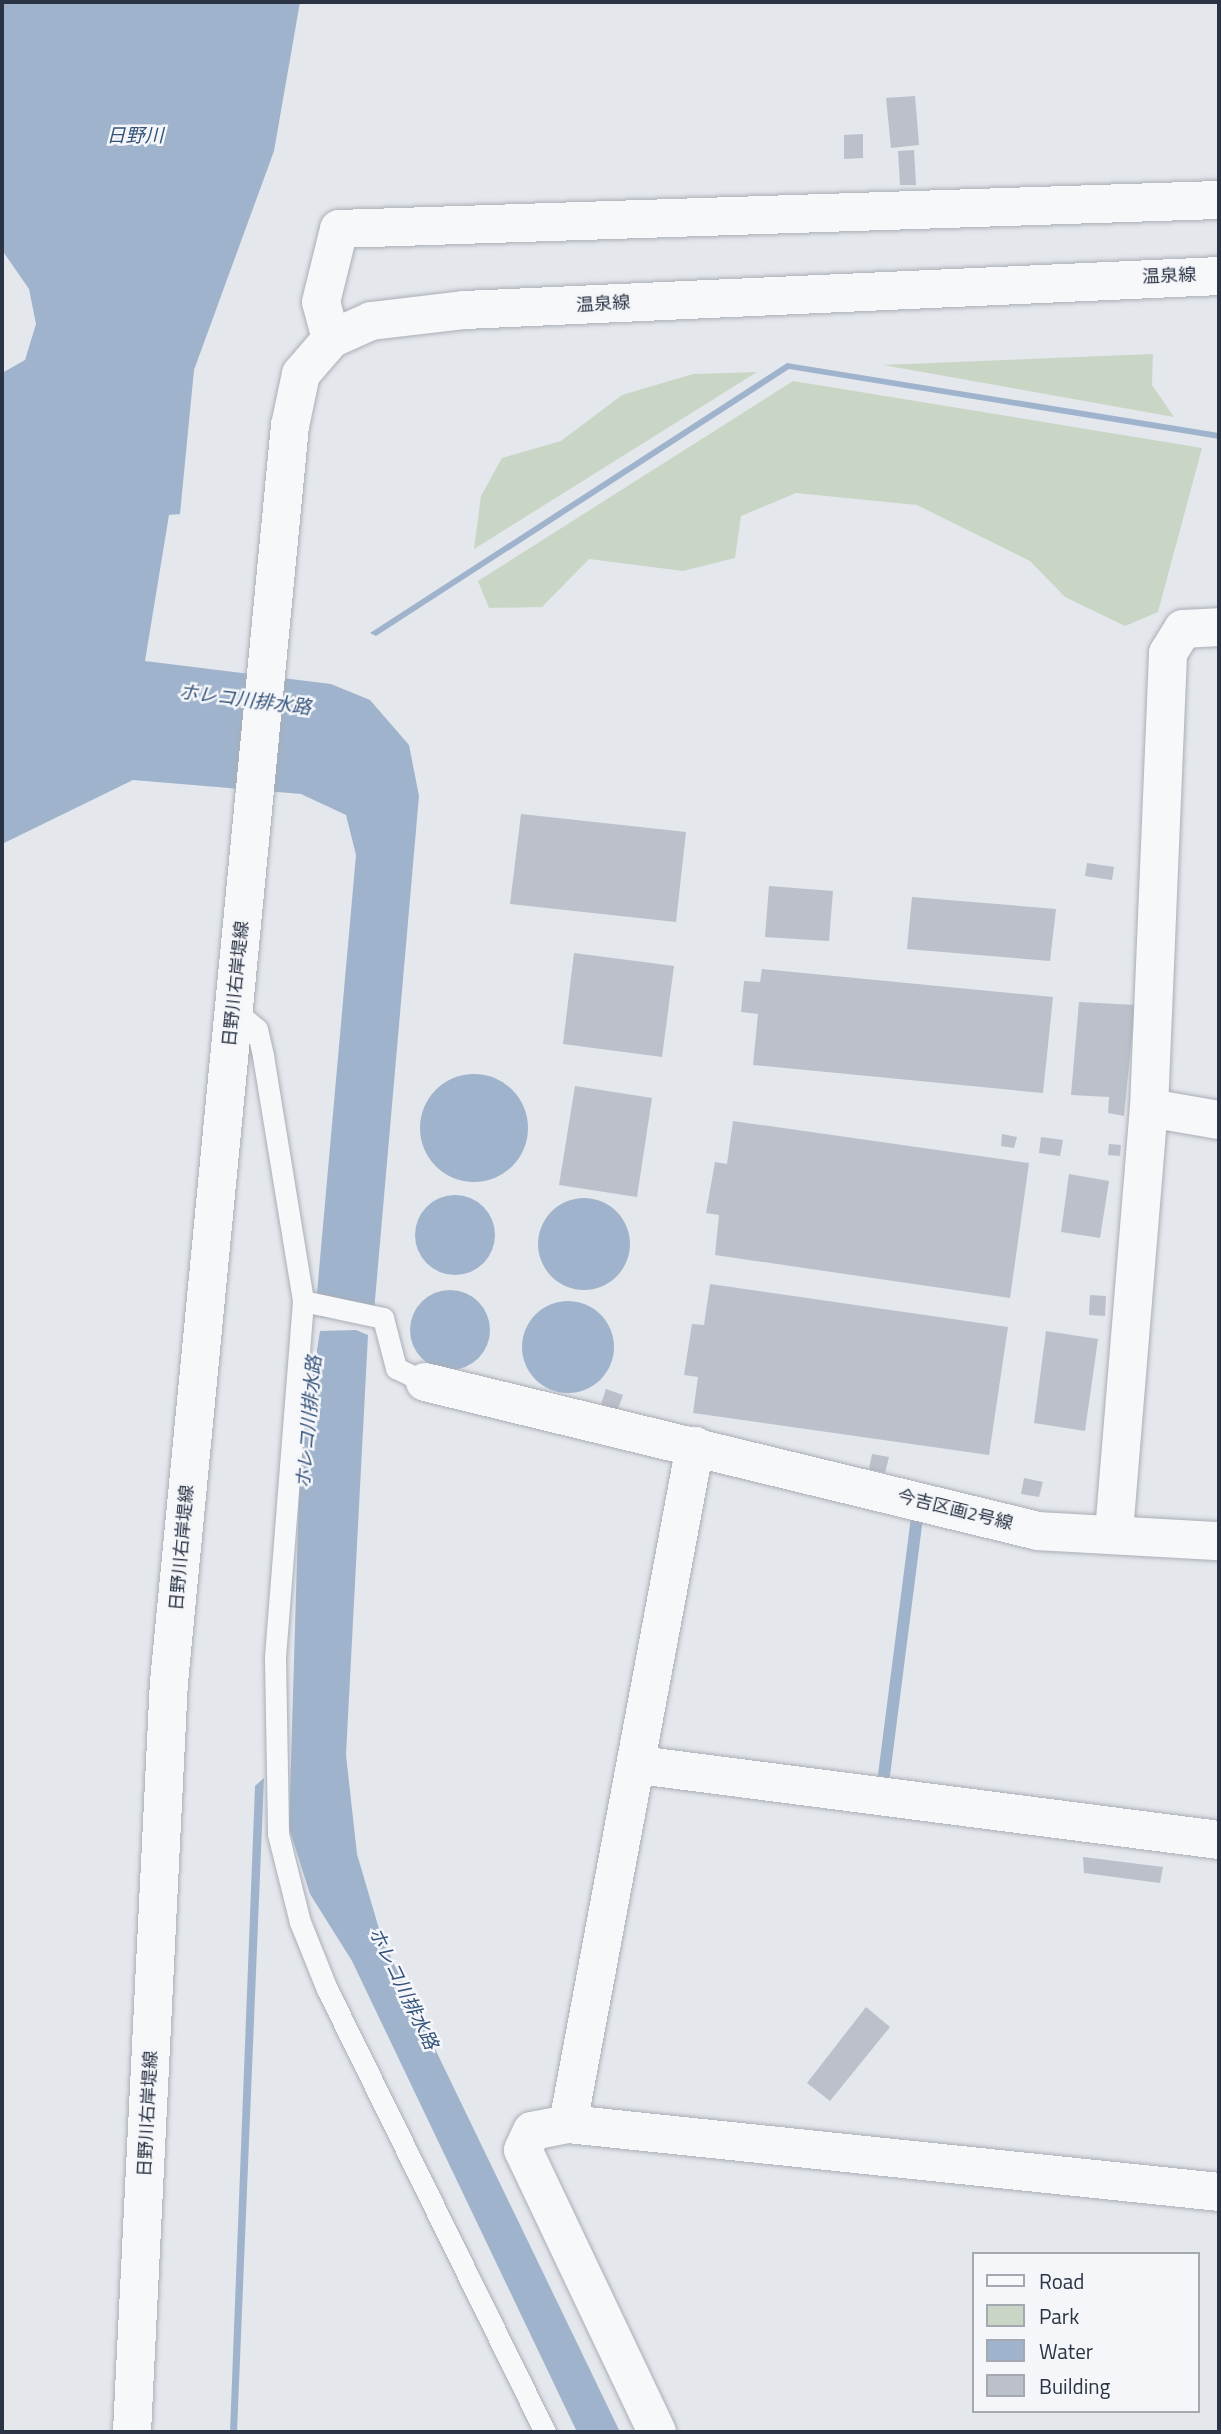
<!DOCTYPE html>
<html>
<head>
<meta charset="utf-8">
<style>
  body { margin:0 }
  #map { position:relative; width:1221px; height:2434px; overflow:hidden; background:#e4e7ec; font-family:"Titillium Web","Noto Sans JP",sans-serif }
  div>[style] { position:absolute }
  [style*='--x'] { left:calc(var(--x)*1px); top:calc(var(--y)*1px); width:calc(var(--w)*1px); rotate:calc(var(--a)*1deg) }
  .green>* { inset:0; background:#c9d6c5 }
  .water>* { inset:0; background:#9fb4cc }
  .round { border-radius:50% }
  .stream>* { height:12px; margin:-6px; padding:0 6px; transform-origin:6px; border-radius:6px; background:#9fb4cc }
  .building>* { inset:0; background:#bbc0ca }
  .roads { filter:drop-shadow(0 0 2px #a9aeb7) drop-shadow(0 0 2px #a9aeb7) }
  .service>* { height:21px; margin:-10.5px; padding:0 10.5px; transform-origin:10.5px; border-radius:10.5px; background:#f7f8fa }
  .minor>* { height:38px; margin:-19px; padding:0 19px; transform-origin:19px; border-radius:19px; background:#f7f8fa }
  .tertiary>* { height:38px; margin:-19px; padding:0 19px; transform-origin:19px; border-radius:19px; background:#f7f8fa }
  span { translate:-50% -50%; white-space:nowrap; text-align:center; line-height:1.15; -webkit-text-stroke:5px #f4f6f9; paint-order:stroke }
  .street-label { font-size:18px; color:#2b3445 }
  .water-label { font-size:19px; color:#34527a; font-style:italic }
  .frame { position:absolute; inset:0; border:4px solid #2b3445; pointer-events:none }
  .legend { position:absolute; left:972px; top:2252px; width:228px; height:161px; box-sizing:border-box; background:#f4f6f9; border:2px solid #a4a8b1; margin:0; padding:9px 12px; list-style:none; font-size:21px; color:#2b3445 }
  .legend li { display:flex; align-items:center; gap:14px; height:35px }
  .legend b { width:35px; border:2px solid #a4a8b1 }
</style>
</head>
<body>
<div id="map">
  <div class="green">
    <div style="clip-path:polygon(1153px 354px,1152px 385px,1174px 417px,883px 365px)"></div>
    <div style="clip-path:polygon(757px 372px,474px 549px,481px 496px,502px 458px,561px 441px,622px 395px,693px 374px)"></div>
    <div style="clip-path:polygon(793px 381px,1202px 448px,1158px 612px,1125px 626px,1065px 597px,1030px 561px,917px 505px,796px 493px,741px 516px,735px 558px,683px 571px,589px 559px,542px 607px,489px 608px,478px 581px)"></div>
  </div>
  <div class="water">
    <div style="clip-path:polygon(2px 2px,300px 2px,274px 151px,194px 370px,180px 514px,169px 515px,145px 661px,331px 684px,370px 700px,409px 745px,419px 796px,373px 1323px,320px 1317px,317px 1293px,356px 855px,346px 815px,301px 794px,133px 780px,2px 844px,2px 373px,25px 360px,36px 324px,29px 289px,2px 250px)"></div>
    <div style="clip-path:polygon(787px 363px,1219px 433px,1219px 439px,789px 369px,376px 636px,370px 633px)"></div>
    <div class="round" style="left:420px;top:1074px;width:108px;height:108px"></div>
    <div class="round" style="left:415px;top:1195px;width:80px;height:80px"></div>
    <div class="round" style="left:538px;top:1198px;width:92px;height:92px"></div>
    <div class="round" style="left:410px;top:1290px;width:80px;height:80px"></div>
    <div class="round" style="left:522px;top:1301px;width:92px;height:92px"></div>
    <div style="clip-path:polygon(356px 1330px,368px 1335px,346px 1755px,357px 1854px,382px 1939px,620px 2432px,577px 2432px,352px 1961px,310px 1894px,289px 1828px,300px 1459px,320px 1331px)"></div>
    <div style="clip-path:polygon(264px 1778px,237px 2432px,230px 2432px,255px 1786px)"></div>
  </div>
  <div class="stream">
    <div style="--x:884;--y:1775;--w:259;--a:-82.7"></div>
  </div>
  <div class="building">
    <div style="clip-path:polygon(915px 96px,919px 145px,891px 148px,886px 98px)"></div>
    <div style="clip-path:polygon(863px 134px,863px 158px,844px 159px,844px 135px)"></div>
    <div style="clip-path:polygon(914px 150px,916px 185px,900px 185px,898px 151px)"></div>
    <div style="clip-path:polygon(521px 814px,686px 832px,676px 922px,510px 904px)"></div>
    <div style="clip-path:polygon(1087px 863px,1114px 867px,1112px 880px,1085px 876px)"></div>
    <div style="clip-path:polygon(769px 886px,833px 891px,829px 941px,765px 937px)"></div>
    <div style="clip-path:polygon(912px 897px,1056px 909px,1050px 961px,907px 949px)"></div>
    <div style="clip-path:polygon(574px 953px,674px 966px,662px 1057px,563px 1044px)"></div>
    <div style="clip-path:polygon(762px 969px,1053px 997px,1043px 1093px,753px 1065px,758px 1014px,741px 1012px,744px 981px,760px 982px)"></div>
    <div style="clip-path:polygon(1079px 1002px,1135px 1005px,1124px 1116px,1108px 1113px,1109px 1097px,1071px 1095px)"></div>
    <div style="clip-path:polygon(575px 1086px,652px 1098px,637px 1197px,559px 1185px)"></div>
    <div style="clip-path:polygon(733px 1121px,1029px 1163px,1010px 1298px,715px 1255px,719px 1215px,706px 1213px,715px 1162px,727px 1164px)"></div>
    <div style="clip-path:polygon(1002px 1134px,1017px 1137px,1014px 1148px,1001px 1146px)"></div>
    <div style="clip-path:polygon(1041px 1137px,1063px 1140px,1060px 1156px,1039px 1153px)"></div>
    <div style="clip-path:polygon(1109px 1144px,1121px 1145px,1120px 1156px,1108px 1155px)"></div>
    <div style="clip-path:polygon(1069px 1174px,1109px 1181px,1100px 1238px,1061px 1232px)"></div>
    <div style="clip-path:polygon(710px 1284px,1008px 1327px,989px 1455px,693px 1413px,698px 1377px,684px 1375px,692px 1324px,704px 1325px)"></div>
    <div style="clip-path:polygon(1090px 1295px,1106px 1296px,1105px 1316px,1089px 1315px)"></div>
    <div style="clip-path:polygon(1046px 1331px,1098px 1339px,1085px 1431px,1034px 1423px)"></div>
    <div style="clip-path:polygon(606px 1389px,623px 1395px,618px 1409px,601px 1404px)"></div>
    <div style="clip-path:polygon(872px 1454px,889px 1457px,885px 1473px,869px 1469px)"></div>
    <div style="clip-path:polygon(1024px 1478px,1043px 1482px,1039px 1497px,1021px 1494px)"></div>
    <div style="clip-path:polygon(1083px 1857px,1163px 1867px,1160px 1883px,1084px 1873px)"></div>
    <div style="clip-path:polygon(866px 2007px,890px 2027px,830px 2101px,807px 2083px)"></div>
  </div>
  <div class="roads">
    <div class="service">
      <div style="--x:233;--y:1009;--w:31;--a:40"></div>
      <div style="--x:257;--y:1029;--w:28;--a:77"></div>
      <div style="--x:263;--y:1056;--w:248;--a:80.7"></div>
      <div style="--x:303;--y:1301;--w:82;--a:12"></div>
      <div style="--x:383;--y:1318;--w:52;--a:75.4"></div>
      <div style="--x:396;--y:1368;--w:32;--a:26"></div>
      <div style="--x:303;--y:1301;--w:358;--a:94.5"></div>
      <div style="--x:275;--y:1658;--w:176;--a:89"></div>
      <div style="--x:278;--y:1834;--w:91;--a:76"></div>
      <div style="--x:300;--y:1922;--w:72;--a:68.1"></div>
      <div style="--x:327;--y:1989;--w:494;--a:63.8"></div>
    </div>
    <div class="minor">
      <div style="--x:331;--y:339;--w:38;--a:-105"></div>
      <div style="--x:321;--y:302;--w:75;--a:-76.1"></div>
      <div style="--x:339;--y:229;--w:880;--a:-1.89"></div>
      <div style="--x:1149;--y:1108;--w:71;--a:9.7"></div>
      <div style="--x:425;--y:1382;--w:631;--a:13.66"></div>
      <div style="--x:1038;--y:1531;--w:181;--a:3.2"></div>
      <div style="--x:1114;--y:1532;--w:425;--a:-85.3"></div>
      <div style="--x:1149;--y:1108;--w:455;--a:-87.6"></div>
      <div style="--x:1168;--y:653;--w:28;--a:-58"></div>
      <div style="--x:1183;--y:629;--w:36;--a:-3"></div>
      <div style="--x:639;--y:1765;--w:585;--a:7.37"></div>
      <div style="--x:568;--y:2124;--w:690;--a:-79.39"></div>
      <div style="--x:657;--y:2432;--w:312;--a:-115.4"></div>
      <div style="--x:523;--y:2150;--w:21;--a:-65"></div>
      <div style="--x:532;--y:2131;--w:37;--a:-11"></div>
      <div style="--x:568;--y:2124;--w:655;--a:5.96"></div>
    </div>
    <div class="tertiary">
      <div style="--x:132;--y:2432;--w:751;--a:-87.18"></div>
      <div style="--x:169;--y:1682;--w:1262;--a:-84.5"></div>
      <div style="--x:290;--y:426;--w:53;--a:-78.1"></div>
      <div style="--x:301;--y:374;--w:46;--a:-49.4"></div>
      <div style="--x:331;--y:339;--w:44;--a:-24.2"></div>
      <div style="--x:371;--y:321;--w:95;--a:-6.7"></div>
      <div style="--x:465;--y:310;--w:755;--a:-2.58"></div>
    </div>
  </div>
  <div class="street-label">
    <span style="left:1169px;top:276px;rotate:-2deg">温泉線</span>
    <span style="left:603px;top:304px;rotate:-3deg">温泉線</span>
    <span style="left:236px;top:984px;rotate:-84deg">日野川右岸堤線</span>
    <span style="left:955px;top:1510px;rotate:14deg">今吉区画2号線</span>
    <span style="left:182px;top:1548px;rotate:-85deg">日野川右岸堤線</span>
    <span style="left:148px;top:2114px;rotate:-87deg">日野川右岸堤線</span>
  </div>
  <div class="water-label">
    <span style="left:135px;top:135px">日野川</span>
    <span style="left:245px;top:699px;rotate:7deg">ホレコ川排水路</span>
    <span style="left:308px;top:1422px;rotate:-85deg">ホレコ川排水路</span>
    <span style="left:404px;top:1988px;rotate:64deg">ホレコ川排水路</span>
  </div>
  <div class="frame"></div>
  <ul class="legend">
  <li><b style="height:9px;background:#f7f8fa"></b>Road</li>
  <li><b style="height:19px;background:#c9d6c5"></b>Park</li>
  <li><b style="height:19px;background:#9fb4cc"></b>Water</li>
  <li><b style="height:19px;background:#bbc0ca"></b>Building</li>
  </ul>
</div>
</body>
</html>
